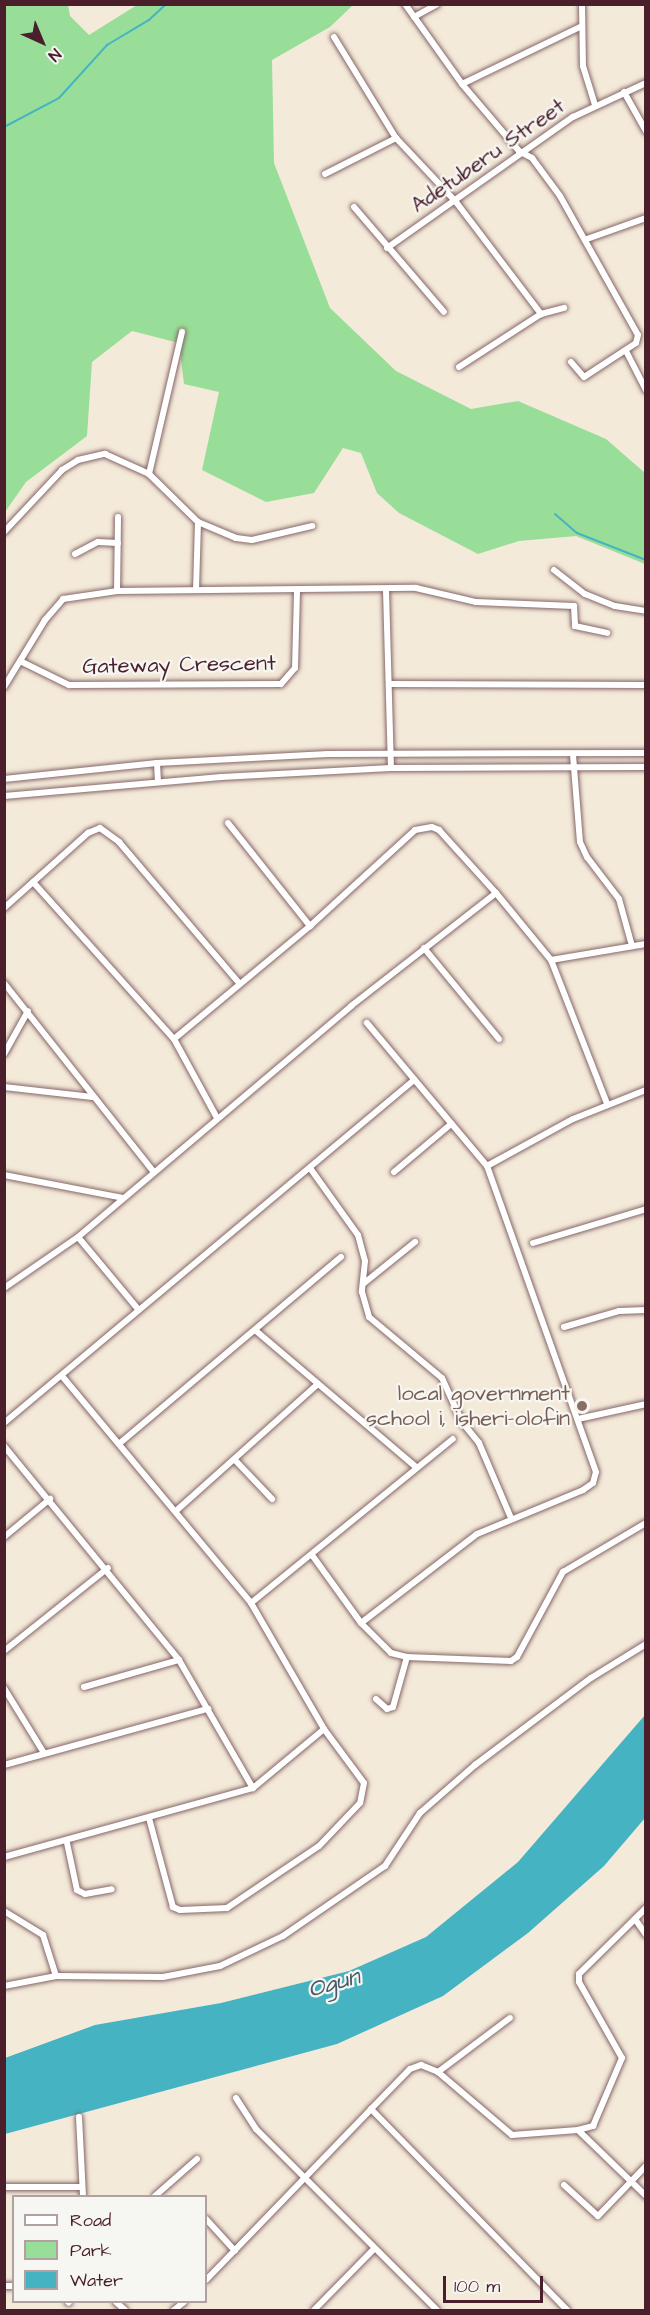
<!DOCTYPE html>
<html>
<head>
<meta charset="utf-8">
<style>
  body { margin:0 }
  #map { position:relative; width:650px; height:2315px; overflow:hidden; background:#f4ead9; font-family:"Architects Daughter",sans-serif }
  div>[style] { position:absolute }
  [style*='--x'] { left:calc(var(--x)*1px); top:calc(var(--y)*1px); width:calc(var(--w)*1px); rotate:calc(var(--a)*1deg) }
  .green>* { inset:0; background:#98de98 }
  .water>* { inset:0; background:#46b3c3 }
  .stream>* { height:2px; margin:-1px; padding:0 1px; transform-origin:1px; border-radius:1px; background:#46b3c3 }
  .roads { filter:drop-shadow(0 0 2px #866668) drop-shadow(0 0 2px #866668) }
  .street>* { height:6px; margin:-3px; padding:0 3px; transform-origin:3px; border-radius:3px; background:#fff }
  .dots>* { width:16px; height:16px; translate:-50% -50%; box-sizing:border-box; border:3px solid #f6f6f2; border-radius:50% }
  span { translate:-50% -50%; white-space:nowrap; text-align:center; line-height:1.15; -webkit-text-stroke:4.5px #f6f6f2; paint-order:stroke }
  .street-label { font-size:22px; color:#4a1f2b }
  .education-label { font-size:22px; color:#785e54 }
  .right { translate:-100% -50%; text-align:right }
  .water-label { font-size:24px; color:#485a68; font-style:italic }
  .frame { position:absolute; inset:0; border:6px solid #4a1f2b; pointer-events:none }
  .legend { position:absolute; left:12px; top:2195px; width:195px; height:108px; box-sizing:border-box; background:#f6f6f2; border:2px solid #b1a0a2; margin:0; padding:8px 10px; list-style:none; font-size:18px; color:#4a1f2b }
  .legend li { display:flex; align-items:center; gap:12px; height:30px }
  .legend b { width:30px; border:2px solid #b1a0a2 }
  .north { position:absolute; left:12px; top:12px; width:60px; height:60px; -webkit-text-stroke:4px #f6f6f2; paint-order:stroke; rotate:136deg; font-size:16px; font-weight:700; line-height:24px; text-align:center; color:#4a1f2b }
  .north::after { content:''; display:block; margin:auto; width:21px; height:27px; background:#4a1f2b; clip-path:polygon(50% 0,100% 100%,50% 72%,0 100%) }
  .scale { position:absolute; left:443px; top:2276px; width:100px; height:27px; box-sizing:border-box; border:3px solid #4a1f2b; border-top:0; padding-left:8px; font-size:18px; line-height:21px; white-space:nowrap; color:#4a1f2b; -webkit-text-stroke:4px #f6f6f2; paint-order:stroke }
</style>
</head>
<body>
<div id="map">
  <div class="green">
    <div style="clip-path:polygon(5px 5px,68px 5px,70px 16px,89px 35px,137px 5px,353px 5px,330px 27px,272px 60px,274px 163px,330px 308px,396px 371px,471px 409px,518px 401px,606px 439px,645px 473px,645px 564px,576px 536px,519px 541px,478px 554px,399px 513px,377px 493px,361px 453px,343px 448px,314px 493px,266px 502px,202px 470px,219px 392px,184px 384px,179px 343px,132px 331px,92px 362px,87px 436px,26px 482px,5px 512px)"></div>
  </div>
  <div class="water">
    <div style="clip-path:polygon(645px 1715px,645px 1818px,604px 1866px,528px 1933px,443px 1996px,337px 2044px,5px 2134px,5px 2058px,95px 2025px,221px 2003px,349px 1971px,426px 1937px,518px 1862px)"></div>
  </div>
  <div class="stream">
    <div style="--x:4;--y:127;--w:62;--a:-27.8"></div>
    <div style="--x:59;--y:98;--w:72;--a:-47.8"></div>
    <div style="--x:107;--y:45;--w:49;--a:-30.8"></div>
    <div style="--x:149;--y:20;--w:23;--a:-43"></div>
    <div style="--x:555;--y:514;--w:29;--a:41"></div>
    <div style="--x:577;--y:533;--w:74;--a:21.4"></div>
  </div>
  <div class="roads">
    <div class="street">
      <div style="--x:405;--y:4;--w:98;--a:54.5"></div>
      <div style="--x:462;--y:84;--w:88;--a:49.6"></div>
      <div style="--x:519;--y:151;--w:15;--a:28"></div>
      <div style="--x:532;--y:158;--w:47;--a:53.6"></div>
      <div style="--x:560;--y:196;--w:159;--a:60.7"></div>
      <div style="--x:638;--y:335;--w:8;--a:104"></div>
      <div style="--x:636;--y:343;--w:62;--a:146.8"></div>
      <div style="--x:584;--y:377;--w:20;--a:-131"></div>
      <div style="--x:582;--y:4;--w:62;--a:89.1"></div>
      <div style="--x:583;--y:66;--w:41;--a:72.9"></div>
      <div style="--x:414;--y:17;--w:26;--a:-29"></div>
      <div style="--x:334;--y:37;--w:119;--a:58.5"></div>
      <div style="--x:396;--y:138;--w:88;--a:46.8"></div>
      <div style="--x:456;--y:202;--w:141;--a:52.8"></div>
      <div style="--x:462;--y:84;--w:133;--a:-25.8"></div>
      <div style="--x:624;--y:92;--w:45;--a:60.6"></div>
      <div style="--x:325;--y:174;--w:80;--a:-26.9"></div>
      <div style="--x:354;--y:207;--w:138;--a:49.4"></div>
      <div style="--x:587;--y:239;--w:63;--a:-19.6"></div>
      <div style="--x:387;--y:248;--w:228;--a:-35.2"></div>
      <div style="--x:573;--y:117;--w:81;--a:-25"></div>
      <div style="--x:626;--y:351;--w:44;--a:62.9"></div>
      <div style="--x:459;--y:367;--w:98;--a:-32.9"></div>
      <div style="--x:541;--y:314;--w:24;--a:-15"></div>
      <div style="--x:149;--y:474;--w:146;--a:-76.9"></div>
      <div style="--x:4;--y:532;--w:85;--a:-46.9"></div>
      <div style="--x:62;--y:470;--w:19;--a:-32"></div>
      <div style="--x:78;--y:460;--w:28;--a:-13"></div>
      <div style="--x:105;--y:454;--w:48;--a:24.4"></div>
      <div style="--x:149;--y:474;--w:69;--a:44.4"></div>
      <div style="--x:198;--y:522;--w:41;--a:22.8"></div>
      <div style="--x:236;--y:538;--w:16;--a:7"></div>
      <div style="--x:252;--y:540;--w:62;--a:-13.1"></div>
      <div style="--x:75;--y:554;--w:26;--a:-28"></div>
      <div style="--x:98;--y:542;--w:20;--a:3"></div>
      <div style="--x:554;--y:570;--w:39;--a:38"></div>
      <div style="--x:585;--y:594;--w:32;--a:22"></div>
      <div style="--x:615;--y:606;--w:31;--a:9"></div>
      <div style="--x:196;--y:590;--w:68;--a:-88.3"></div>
      <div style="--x:386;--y:590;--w:178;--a:88.4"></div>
      <div style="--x:117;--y:591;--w:74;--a:-89.2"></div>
      <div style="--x:20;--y:661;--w:55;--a:26.1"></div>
      <div style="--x:69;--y:685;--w:212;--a:-0.3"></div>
      <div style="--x:281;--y:684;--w:21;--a:-49"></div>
      <div style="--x:295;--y:668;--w:77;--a:-88.5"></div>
      <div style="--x:389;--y:684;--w:257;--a:0.2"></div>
      <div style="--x:4;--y:687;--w:79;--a:-58.5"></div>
      <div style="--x:45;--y:620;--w:28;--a:-49"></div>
      <div style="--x:63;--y:599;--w:55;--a:-8.4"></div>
      <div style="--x:117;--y:591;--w:299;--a:-0.6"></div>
      <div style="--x:416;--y:588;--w:62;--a:13.1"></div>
      <div style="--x:476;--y:602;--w:98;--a:2.3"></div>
      <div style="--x:574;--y:606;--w:20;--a:87"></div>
      <div style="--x:575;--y:626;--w:33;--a:12"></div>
      <div style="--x:573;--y:755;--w:87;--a:85.4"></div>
      <div style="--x:580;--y:842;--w:17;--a:65"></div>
      <div style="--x:587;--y:857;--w:53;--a:52.7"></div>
      <div style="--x:619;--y:899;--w:49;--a:74.5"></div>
      <div style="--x:157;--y:763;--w:19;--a:87"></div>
      <div style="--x:4;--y:779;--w:154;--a:-6"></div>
      <div style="--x:157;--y:763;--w:171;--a:-3"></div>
      <div style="--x:328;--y:754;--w:318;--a:-0.2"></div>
      <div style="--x:4;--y:796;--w:218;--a:-5"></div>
      <div style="--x:221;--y:777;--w:170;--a:-3"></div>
      <div style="--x:391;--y:768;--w:255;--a:-0.2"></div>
      <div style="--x:228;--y:823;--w:132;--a:51.5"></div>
      <div style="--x:33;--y:882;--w:211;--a:48.1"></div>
      <div style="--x:174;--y:1039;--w:90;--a:61.4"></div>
      <div style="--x:4;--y:908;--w:113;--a:-41.8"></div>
      <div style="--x:88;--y:833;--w:13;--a:-23"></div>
      <div style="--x:100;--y:828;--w:24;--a:36"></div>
      <div style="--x:119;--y:842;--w:185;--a:49.6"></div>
      <div style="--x:424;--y:948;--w:118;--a:50.5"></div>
      <div style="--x:551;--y:960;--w:96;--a:-9.6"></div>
      <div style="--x:4;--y:983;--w:241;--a:51.6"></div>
      <div style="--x:174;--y:1039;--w:177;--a:-39.7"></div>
      <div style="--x:310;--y:926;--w:142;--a:-42.4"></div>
      <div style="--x:415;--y:830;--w:17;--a:-10"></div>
      <div style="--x:432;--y:827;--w:8;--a:23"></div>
      <div style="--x:439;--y:830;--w:85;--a:47.9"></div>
      <div style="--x:4;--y:1054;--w:49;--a:-60.8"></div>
      <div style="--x:4;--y:1087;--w:89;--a:6.5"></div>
      <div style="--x:487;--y:1166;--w:98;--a:-28.7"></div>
      <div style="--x:573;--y:1119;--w:79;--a:-21.7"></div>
      <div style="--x:310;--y:1168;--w:82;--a:54.4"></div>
      <div style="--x:358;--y:1235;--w:27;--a:75"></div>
      <div style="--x:365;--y:1261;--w:31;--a:96"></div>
      <div style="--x:362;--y:1292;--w:26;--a:74"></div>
      <div style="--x:369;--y:1317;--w:95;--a:39.9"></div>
      <div style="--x:442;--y:1378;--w:48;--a:65.6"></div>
      <div style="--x:462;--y:1422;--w:27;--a:51"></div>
      <div style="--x:479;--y:1443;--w:82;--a:66.9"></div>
      <div style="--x:394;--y:1172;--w:75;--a:-40.1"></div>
      <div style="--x:4;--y:1175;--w:121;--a:10.9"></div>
      <div style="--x:78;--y:1237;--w:94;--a:50.2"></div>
      <div style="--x:533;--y:1243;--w:118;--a:-16.7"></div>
      <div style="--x:363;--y:1284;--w:67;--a:-38.9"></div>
      <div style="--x:4;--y:1288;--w:90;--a:-34.6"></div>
      <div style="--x:78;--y:1237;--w:358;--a:-40.2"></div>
      <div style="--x:351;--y:1006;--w:184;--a:-37.9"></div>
      <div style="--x:496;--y:893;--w:87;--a:50.6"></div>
      <div style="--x:551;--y:960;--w:155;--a:68.7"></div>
      <div style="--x:564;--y:1327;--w:57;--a:-16.2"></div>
      <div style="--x:619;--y:1311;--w:27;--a:-2"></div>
      <div style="--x:255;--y:1330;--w:210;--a:40.4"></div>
      <div style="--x:62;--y:1376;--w:295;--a:50.2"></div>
      <div style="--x:251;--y:1603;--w:146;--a:59.9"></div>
      <div style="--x:324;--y:1729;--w:67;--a:53.5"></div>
      <div style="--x:364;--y:1783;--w:20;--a:101"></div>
      <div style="--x:360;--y:1803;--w:59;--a:133.6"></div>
      <div style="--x:319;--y:1846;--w:111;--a:146"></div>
      <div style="--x:227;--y:1908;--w:47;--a:177.6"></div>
      <div style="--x:180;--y:1910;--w:8;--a:-157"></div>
      <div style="--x:173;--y:1907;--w:92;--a:-105.1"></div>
      <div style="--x:578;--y:1419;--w:70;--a:-12.4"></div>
      <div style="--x:4;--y:1423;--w:535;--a:-39.92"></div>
      <div style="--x:120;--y:1443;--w:289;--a:-40.1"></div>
      <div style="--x:4;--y:1446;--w:276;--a:50.7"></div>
      <div style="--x:179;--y:1660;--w:148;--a:60"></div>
      <div style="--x:235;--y:1460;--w:54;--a:46.5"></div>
      <div style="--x:177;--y:1510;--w:189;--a:-41.8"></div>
      <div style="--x:4;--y:1537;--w:60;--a:-39.6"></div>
      <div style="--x:312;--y:1555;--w:84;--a:54.2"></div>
      <div style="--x:361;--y:1623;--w:42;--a:45"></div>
      <div style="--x:391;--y:1653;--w:16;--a:14"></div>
      <div style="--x:407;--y:1657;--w:104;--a:2.2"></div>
      <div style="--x:511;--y:1661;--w:7;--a:-34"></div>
      <div style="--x:517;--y:1657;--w:97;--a:-61.6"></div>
      <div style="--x:563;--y:1572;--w:96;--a:-30.6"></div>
      <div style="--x:251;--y:1603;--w:260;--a:-39.1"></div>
      <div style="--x:361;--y:1623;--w:146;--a:-37.5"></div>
      <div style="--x:477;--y:1534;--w:115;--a:-22.5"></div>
      <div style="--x:583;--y:1490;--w:12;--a:-35"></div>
      <div style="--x:593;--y:1483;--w:11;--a:-75"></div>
      <div style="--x:596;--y:1472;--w:325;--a:-109.6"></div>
      <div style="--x:487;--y:1166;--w:187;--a:-130"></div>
      <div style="--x:4;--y:1651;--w:133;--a:-38.6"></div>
      <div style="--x:84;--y:1687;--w:99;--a:-15.9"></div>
      <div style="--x:4;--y:1688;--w:76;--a:58.4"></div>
      <div style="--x:376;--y:1699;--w:15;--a:42"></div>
      <div style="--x:387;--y:1709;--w:6;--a:-18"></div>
      <div style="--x:393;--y:1707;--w:52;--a:-74.4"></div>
      <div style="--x:4;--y:1765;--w:212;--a:-15.4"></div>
      <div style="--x:67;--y:1843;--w:48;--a:78"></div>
      <div style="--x:77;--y:1890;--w:9;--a:27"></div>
      <div style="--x:85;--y:1894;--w:27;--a:-10"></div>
      <div style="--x:4;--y:1857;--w:258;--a:-15.5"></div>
      <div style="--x:253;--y:1788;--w:92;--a:-39.7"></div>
      <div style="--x:4;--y:1911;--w:46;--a:31.6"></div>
      <div style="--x:43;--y:1935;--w:43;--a:72.4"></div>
      <div style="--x:635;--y:1919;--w:19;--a:55"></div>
      <div style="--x:4;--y:1986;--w:53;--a:-10.9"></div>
      <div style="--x:56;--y:1976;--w:107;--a:0.5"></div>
      <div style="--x:163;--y:1977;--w:58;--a:-10.9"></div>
      <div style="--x:220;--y:1966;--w:70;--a:-25.5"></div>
      <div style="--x:283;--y:1936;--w:124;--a:-34.5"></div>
      <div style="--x:385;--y:1866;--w:64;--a:-56.6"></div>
      <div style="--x:420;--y:1813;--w:73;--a:-41.1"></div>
      <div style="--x:475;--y:1765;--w:145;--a:-36.9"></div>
      <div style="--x:591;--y:1678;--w:65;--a:-31.7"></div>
      <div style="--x:438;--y:2072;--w:90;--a:-36.9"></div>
      <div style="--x:236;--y:2098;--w:37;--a:57"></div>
      <div style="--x:256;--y:2129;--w:256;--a:45"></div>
      <div style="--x:371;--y:2109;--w:56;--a:-45.7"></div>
      <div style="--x:410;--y:2069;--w:12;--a:-20"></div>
      <div style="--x:421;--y:2065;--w:18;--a:22"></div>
      <div style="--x:438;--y:2072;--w:97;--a:40.4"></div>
      <div style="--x:512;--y:2135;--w:66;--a:-4.3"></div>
      <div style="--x:578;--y:2130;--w:16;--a:-15"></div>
      <div style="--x:593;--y:2126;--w:74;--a:-66.9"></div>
      <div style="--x:622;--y:2058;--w:87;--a:-119.5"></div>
      <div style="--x:579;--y:1982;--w:8;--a:-90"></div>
      <div style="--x:579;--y:1974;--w:94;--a:-44.6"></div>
      <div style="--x:79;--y:2117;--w:79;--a:87.1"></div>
      <div style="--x:578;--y:2130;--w:95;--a:44.1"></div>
      <div style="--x:564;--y:2185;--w:46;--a:42.4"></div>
      <div style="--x:598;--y:2216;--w:69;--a:-46.2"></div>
      <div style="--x:4;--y:2187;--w:78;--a:0"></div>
      <div style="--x:155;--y:2196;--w:56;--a:-41.4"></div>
      <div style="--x:206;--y:2219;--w:43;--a:47.8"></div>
      <div style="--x:206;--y:2280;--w:238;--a:-46"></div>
      <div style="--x:371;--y:2109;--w:281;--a:45.7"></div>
      <div style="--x:4;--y:2286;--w:10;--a:0"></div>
      <div style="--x:68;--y:2302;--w:1;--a:45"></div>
      <div style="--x:116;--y:2302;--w:12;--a:42"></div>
      <div style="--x:174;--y:2310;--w:13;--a:-39"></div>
      <div style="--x:314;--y:2310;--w:86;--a:-45.5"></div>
    </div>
  </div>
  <div class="dots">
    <div style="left:582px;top:1406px;background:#8d6e63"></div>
  </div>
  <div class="street-label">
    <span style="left:488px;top:156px;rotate:-35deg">Adetuberu Street</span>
    <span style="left:179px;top:665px;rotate:-1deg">Gateway Crescent</span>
  </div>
  <div class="education-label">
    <span class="right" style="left:570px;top:1406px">local government<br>school i, isheri-olofin</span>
  </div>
  <div class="water-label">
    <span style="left:334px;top:1984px;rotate:-16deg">Ogun</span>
  </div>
  <div class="frame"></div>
  <ul class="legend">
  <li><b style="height:8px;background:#fff"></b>Road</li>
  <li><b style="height:16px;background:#98de98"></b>Park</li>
  <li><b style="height:16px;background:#46b3c3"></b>Water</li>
  </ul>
  <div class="north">N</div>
  <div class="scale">100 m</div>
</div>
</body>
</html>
